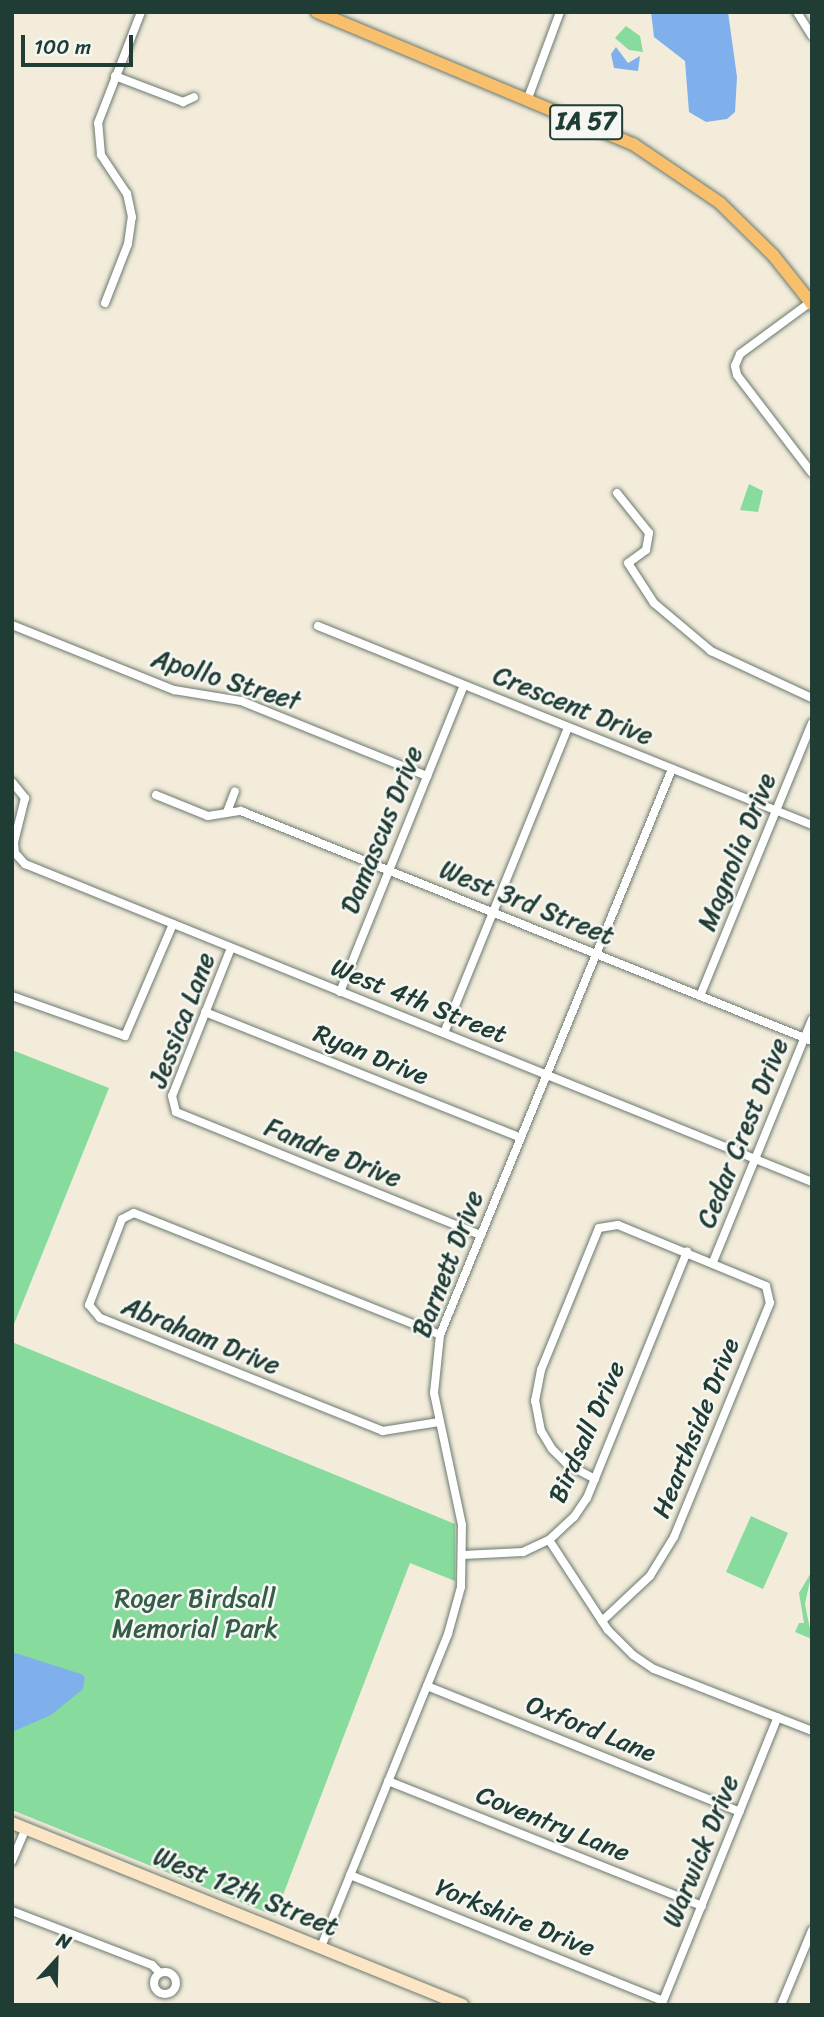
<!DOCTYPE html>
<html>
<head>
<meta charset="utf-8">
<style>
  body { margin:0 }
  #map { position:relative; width:824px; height:2017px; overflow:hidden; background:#f3ecdb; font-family:Sriracha,sans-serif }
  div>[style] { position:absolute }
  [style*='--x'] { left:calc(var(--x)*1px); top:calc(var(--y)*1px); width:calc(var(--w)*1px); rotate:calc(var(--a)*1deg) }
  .green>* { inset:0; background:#87db9d }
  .water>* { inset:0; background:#7fb0eb }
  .roads { filter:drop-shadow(0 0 2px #697a6e) drop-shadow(0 0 2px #697a6e) }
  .street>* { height:8px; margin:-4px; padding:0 4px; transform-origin:4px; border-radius:4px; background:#fff }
  .street>.ring { margin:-4px; padding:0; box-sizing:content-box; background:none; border:8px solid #fff; border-radius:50% }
  .secondary>* { height:12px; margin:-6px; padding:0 6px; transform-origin:6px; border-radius:6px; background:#fce5c4 }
  .primary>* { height:12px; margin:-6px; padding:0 6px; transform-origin:6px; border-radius:6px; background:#f8bf6c }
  span { translate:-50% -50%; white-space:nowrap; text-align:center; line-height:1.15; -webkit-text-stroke:5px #f6f6f2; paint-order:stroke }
  .shield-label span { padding:2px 5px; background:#f6f6f2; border:2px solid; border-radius:5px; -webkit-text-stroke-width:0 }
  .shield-label { font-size:24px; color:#1f3d34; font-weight:700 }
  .street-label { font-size:26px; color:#1f3d34 }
  .park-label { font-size:26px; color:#345d49 }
  .frame { position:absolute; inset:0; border:14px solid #1f3d34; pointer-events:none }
  .north { position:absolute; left:21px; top:1926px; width:70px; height:70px; -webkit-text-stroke:5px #f6f6f2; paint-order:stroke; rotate:22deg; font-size:19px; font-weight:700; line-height:28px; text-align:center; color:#1f3d34 }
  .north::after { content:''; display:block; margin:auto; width:24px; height:32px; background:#1f3d34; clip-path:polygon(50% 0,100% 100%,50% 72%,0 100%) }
  .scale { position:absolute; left:21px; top:35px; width:112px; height:32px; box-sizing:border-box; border:4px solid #1f3d34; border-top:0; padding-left:9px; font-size:21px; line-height:24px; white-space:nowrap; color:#1f3d34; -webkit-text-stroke:5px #f6f6f2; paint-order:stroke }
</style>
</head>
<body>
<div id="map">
  <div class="green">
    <div style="clip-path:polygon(626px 26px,640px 36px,643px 52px,629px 50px,615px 38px)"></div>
    <div style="clip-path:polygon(749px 484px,763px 491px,758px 512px,740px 510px)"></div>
    <div style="clip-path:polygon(12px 1050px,109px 1088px,12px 1329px)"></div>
    <div style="clip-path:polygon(12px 1342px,455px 1524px,455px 1581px,410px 1563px,275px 1916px,12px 1810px)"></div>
    <div style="clip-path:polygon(751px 1516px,788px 1533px,763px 1589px,726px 1572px)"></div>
    <div style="clip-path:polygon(812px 1571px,805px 1604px,812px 1639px,795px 1632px,799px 1623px,804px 1623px,799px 1593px)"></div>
  </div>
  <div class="water">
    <div style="clip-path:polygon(651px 12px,728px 12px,737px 77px,735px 112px,727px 119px,706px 122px,689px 112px,685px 61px,654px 37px)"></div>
    <div style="clip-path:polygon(616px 47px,628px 63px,640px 56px,638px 71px,614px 68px,611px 54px)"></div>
    <div style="clip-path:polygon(12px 1652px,81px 1674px,85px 1677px,83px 1689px,51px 1715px,12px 1732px)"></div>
  </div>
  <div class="roads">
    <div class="street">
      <div style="--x:797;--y:12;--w:28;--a:58"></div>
      <div style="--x:115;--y:76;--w:73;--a:20.9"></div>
      <div style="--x:183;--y:102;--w:12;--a:-24"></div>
      <div style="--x:528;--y:98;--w:92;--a:-69.6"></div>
      <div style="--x:812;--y:301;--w:89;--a:143.6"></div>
      <div style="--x:740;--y:354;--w:13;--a:113"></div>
      <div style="--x:735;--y:366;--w:9;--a:77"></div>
      <div style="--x:737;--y:375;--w:123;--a:52.6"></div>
      <div style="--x:105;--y:303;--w:63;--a:-68.7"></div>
      <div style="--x:128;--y:244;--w:27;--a:-82"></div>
      <div style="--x:132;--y:217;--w:24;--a:-102"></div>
      <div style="--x:127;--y:194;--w:47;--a:-123.7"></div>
      <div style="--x:101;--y:155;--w:32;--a:-95"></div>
      <div style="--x:98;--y:123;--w:119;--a:-68.8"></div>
      <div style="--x:617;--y:493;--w:51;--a:51.3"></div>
      <div style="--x:649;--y:533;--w:17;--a:100"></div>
      <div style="--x:646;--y:550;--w:22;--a:144"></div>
      <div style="--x:628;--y:563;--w:48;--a:57"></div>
      <div style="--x:654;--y:603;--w:75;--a:40.1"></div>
      <div style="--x:711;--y:651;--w:111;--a:25"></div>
      <div style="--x:12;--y:625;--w:175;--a:21.9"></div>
      <div style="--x:174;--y:690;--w:68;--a:9.3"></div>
      <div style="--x:241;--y:701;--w:201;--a:22"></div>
      <div style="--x:318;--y:626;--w:533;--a:21.94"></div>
      <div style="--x:12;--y:782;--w:21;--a:51"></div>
      <div style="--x:25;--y:798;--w:45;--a:104"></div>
      <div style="--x:14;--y:842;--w:11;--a:85"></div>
      <div style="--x:15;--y:853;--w:15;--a:48"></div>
      <div style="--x:25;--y:864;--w:849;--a:22"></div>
      <div style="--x:156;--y:795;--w:56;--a:22"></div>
      <div style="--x:208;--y:816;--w:33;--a:-9"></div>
      <div style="--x:241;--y:811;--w:616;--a:21.94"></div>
      <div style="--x:227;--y:812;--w:22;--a:-69"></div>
      <div style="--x:231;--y:948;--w:159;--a:111.7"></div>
      <div style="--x:172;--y:1096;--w:16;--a:76"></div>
      <div style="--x:176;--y:1112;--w:329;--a:22"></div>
      <div style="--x:340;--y:992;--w:331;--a:-68"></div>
      <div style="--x:12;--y:996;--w:120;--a:19.5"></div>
      <div style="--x:125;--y:1036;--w:122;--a:-66.8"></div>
      <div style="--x:700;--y:996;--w:295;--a:-67.7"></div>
      <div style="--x:205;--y:1012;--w:340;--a:21.7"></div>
      <div style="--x:444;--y:1033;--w:330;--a:-67.9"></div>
      <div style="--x:713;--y:1262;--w:262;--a:-67.8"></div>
      <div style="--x:439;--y:1422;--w:57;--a:170.9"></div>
      <div style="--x:383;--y:1431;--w:305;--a:-158.2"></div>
      <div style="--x:100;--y:1318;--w:17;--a:-130"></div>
      <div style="--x:89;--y:1305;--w:92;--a:-69"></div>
      <div style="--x:122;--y:1219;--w:13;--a:-27"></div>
      <div style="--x:134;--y:1213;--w:329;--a:21.7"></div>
      <div style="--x:595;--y:1479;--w:32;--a:-152"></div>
      <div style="--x:567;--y:1464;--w:21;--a:-135"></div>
      <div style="--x:552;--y:1449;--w:21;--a:-121"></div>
      <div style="--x:541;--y:1431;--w:31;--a:-101"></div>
      <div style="--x:535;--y:1401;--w:32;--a:-79"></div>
      <div style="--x:541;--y:1370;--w:153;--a:-67.8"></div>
      <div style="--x:599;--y:1228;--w:19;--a:-9"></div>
      <div style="--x:618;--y:1225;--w:160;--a:22.4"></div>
      <div style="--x:766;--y:1286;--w:17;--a:77"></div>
      <div style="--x:770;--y:1303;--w:253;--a:112.3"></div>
      <div style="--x:674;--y:1537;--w:46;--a:121.6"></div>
      <div style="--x:650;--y:1576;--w:66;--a:136.8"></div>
      <div style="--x:549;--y:1540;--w:108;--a:56.8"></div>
      <div style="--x:608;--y:1630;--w:35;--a:45"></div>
      <div style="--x:633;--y:1655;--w:25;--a:34"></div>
      <div style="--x:654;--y:1669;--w:170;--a:21.4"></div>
      <div style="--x:463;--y:1555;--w:60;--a:-2.9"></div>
      <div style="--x:523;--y:1552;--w:29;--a:-25"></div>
      <div style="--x:549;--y:1540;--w:34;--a:-43"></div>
      <div style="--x:574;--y:1517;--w:23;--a:-56"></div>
      <div style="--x:587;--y:1498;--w:266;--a:-67.9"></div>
      <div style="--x:427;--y:1686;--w:337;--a:21.9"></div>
      <div style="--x:388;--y:1781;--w:338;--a:21.7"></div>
      <div style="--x:12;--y:1861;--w:36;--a:-67"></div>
      <div style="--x:350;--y:1875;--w:337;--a:21.9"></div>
      <div style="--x:663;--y:2001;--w:306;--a:-68"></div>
      <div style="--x:12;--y:1911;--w:150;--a:21.1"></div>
      <div style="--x:152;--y:1965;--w:11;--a:45"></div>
      <div style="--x:321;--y:1947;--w:338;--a:-67.9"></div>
      <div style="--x:448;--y:1634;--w:49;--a:-74.5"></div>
      <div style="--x:461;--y:1587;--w:62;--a:-89.1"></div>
      <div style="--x:462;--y:1525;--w:135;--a:-102"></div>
      <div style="--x:434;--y:1393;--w:58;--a:-84.1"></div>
      <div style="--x:440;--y:1335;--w:612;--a:-67.71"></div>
      <div class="ring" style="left:154px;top:1972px;width:14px;height:14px"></div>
      <div style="--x:781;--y:2005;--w:81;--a:-67.5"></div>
    </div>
    <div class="secondary">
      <div style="--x:12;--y:1823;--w:486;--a:22"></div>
    </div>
    <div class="primary">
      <div style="--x:317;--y:12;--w:342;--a:22.7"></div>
      <div style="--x:633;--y:144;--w:105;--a:34.1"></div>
      <div style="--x:720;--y:203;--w:74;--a:44.5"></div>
      <div style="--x:773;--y:255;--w:63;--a:51.5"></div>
    </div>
  </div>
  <div class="shield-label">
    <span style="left:586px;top:122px">IA 57</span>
  </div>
  <div class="street-label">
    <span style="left:226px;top:680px;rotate:17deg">Apollo Street</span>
    <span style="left:573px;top:706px;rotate:22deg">Crescent Drive</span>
    <span style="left:382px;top:830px;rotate:-68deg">Damascus Drive</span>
    <span style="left:737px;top:852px;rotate:-68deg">Magnolia Drive</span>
    <span style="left:527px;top:903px;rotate:22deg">West 3rd Street</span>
    <span style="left:419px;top:1001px;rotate:22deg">West 4th Street</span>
    <span style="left:182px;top:1020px;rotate:-69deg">Jessica Lane</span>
    <span style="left:371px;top:1055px;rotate:22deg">Ryan Drive</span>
    <span style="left:743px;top:1133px;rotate:-68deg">Cedar Crest Drive</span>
    <span style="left:333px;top:1153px;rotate:22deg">Fandre Drive</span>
    <span style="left:448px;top:1264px;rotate:-69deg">Barnett Drive</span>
    <span style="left:201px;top:1336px;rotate:22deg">Abraham Drive</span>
    <span style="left:696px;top:1428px;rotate:-68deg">Hearthside Drive</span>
    <span style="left:587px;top:1432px;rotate:-66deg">Birdsall Drive</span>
    <span style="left:591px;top:1729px;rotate:22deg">Oxford Lane</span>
    <span style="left:553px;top:1824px;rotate:22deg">Coventry Lane</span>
    <span style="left:701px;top:1851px;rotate:-68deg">Warwick Drive</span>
    <span style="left:246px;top:1892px;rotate:22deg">West 12th Street</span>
    <span style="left:515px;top:1918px;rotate:22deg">Yorkshire Drive</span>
  </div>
  <div class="park-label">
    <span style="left:195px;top:1614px">Roger Birdsall<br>Memorial Park</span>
  </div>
  <div class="frame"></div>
  <div class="north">N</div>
  <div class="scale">100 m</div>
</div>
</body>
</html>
